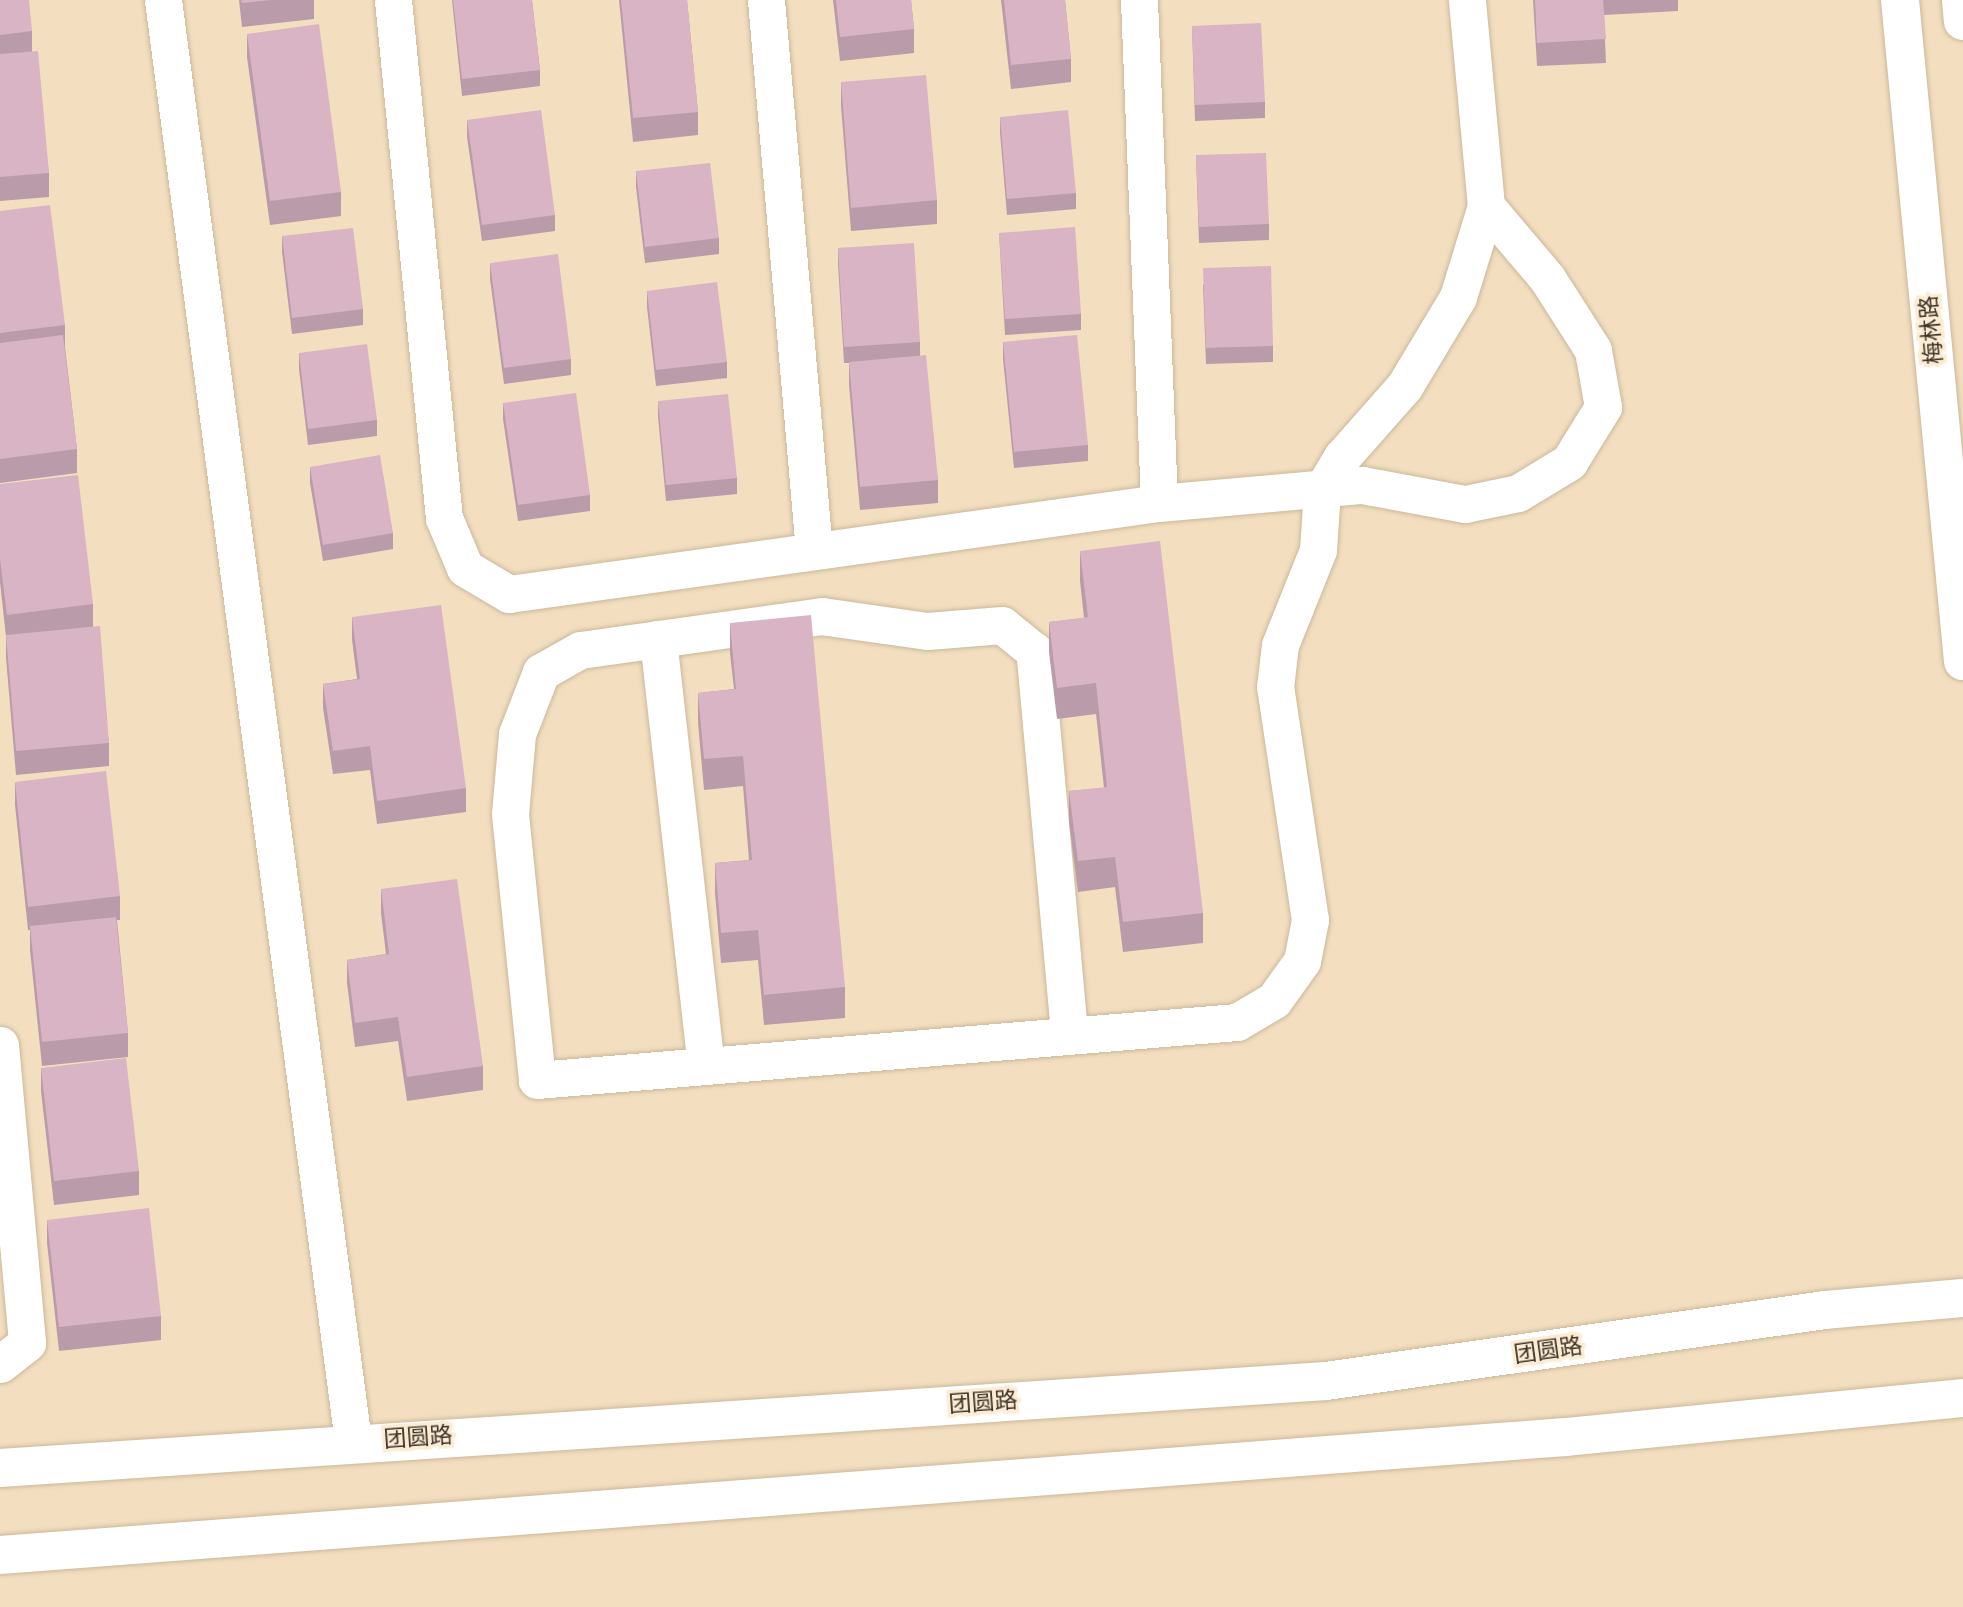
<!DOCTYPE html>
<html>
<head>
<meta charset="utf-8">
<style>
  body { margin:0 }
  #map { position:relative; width:1963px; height:1607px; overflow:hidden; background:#f3dfc0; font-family:Cabin,"Noto Sans SC",sans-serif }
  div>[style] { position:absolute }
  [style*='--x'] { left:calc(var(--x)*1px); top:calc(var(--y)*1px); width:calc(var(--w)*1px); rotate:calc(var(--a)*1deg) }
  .roads { filter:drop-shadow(0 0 2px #cbb89b) drop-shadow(0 0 2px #cbb89b) }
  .minor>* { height:37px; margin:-18.5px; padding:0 18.5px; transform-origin:18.5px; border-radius:18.5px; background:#fff }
  .tertiary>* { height:38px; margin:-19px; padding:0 19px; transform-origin:19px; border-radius:19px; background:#fff }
  .wall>* { inset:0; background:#ba9ba9 }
  .building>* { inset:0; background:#d8b4c4 }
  span { translate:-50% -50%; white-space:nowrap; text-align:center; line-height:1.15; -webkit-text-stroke:7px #fdecd4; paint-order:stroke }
  .street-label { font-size:23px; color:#3a3327 }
</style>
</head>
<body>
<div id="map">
  <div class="roads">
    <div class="minor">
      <div style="--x:163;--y:0;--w:1453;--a:82.49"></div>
      <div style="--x:393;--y:0;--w:521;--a:84.38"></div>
      <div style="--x:444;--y:518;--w:54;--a:67.2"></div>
      <div style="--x:465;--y:568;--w:51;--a:30.6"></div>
      <div style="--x:509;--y:594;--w:656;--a:-7.97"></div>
      <div style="--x:1159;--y:503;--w:204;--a:-5.1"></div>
      <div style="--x:1362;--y:485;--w:105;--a:10.5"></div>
      <div style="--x:1465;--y:504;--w:54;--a:-11.7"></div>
      <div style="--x:1518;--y:493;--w:60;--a:-31.3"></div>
      <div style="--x:1569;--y:462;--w:65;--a:-58.3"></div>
      <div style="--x:1603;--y:407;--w:58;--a:-100"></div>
      <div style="--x:1593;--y:350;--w:85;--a:-122.6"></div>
      <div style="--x:1547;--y:278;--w:94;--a:-130.3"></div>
      <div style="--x:1486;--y:206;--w:207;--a:-95.3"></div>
      <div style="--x:766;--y:0;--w:553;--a:85.02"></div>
      <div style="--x:1139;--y:0;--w:503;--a:87.72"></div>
      <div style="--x:658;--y:639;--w:429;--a:83.6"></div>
      <div style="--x:1069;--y:1032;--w:383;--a:-95.2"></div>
      <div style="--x:1034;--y:651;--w:41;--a:-140.9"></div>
      <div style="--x:1002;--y:625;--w:75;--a:175.4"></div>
      <div style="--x:927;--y:631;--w:106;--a:-171.9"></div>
      <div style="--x:822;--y:616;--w:244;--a:172"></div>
      <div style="--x:580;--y:650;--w:45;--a:150.6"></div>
      <div style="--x:541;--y:672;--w:66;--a:111.2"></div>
      <div style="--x:517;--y:734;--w:80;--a:95"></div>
      <div style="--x:510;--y:814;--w:267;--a:84.2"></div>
      <div style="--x:537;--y:1080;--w:702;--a:-4.74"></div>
      <div style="--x:1237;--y:1022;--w:43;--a:-30.7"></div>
      <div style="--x:1274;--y:1000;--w:48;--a:-54.3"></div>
      <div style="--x:1302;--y:961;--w:42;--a:-79"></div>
      <div style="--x:1310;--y:920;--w:236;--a:-98.5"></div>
      <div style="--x:1275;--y:687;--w:42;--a:-83.2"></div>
      <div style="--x:1280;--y:645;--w:102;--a:-68.2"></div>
      <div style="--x:1318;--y:550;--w:60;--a:-86.2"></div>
      <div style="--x:1322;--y:490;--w:39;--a:-59"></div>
      <div style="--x:1342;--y:457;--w:94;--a:-48.5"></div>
      <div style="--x:1404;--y:387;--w:105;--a:-59"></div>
      <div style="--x:1458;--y:297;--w:95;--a:-72.9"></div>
      <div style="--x:0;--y:1045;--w:299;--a:84.8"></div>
      <div style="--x:27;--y:1343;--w:34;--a:142"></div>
    </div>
    <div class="tertiary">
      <div style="--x:1900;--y:0;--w:664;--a:84.56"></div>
      <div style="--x:1961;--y:0;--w:21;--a:85"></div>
      <div style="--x:0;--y:1468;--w:1329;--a:-3.75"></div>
      <div style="--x:1326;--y:1381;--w:504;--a:-8.1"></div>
      <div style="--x:1825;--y:1310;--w:139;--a:-5"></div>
      <div style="--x:0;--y:1555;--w:1570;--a:-4.31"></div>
      <div style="--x:1566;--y:1437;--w:399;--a:-5.6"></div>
    </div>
  </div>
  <div class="wall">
    <div style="clip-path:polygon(0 0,32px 31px,32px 51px,49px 173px,49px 197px,0 201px)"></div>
    <div style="clip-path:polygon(239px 0,314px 0,314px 19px,242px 27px)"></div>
    <div style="clip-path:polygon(452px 0,532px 0,540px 70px,540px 86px,462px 96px)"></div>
    <div style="clip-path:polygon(619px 0,687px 0,698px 112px,698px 135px,633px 142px)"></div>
    <div style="clip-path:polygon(833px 0,911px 0,914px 29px,914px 53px,840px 61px)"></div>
    <div style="clip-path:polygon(1001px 0,1065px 0,1071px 59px,1071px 82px,1011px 89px)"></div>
    <div style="clip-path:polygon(1533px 0,1678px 0,1678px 11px,1604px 15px,1606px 63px,1537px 66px)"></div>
    <div style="clip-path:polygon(1192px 26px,1265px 102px,1265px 118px,1195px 121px)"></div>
    <div style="clip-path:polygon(247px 34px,341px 192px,341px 216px,270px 225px,247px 57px)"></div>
    <div style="clip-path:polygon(841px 82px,937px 200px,937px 224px,851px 231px,841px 106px)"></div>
    <div style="clip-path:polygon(1000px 117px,1076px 193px,1076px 209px,1007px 215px,1000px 133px)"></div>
    <div style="clip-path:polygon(467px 120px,555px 215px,555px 231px,482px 241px,467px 137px)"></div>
    <div style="clip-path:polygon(1196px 155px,1269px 224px,1269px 240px,1199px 243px)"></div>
    <div style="clip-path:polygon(636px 171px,719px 238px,719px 254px,645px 263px,636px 187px)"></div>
    <div style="clip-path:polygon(0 211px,65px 325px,65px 347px,77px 449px,77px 473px,0 483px)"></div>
    <div style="clip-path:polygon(999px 233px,1081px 314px,1081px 330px,1005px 335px)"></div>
    <div style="clip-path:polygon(282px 236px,363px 309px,363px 325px,292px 334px,282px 252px)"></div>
    <div style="clip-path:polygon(838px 248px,920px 342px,920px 355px,938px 480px,938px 503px,860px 510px,849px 385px,849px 363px,844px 363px,838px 264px)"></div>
    <div style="clip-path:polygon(490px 263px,571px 359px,571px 375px,504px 384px,490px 279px)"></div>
    <div style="clip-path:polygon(1203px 284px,1273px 346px,1273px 362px,1206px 364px)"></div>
    <div style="clip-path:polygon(647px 291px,727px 362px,727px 378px,656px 386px,647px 307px)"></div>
    <div style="clip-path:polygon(1003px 342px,1088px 445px,1088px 461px,1014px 468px,1003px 359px)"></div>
    <div style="clip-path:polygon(299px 353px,377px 420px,377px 436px,308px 445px,299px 369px)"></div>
    <div style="clip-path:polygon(658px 401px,737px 478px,737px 494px,666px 501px,658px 417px)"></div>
    <div style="clip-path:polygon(503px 403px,590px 495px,590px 511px,518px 521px,503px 419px)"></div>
    <div style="clip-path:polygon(310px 467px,393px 533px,393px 549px,323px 561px,310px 483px)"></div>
    <div style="clip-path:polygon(0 484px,93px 604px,93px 627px,109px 743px,109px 766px,16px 775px,6px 658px,6px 637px,0 582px)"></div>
    <div style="clip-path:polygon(1080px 551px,1203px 913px,1203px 943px,1123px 952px,1115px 887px,1078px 892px,1069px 822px,1069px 791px,1104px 788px,1096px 714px,1057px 719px,1049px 652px,1049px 622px,1084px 618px,1080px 581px)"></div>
    <div style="clip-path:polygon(352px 617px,466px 788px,466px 812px,377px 824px,370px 770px,333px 774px,323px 708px,323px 684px,357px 679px,352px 640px)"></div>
    <div style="clip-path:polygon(730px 623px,845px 987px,845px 1018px,764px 1025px,758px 960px,721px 963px,715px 893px,715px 863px,749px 860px,743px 786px,704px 790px,698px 723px,698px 693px,734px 689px,730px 653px)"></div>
    <div style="clip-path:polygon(15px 782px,120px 896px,120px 920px,117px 920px,128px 1033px,128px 1057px,42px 1066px,30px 950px,30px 930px,28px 930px,15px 805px)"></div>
    <div style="clip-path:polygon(381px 889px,483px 1066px,483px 1090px,407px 1101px,398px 1041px,355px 1047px,347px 983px,347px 960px,386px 954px,381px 913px)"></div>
    <div style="clip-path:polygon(41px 1068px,139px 1171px,139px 1195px,54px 1205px,41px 1091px)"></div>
    <div style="clip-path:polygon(47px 1220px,161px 1316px,161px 1340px,59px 1351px,47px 1243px)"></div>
  </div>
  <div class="building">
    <div style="clip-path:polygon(0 0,29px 0,32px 31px,0 35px)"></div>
    <div style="clip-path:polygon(241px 0,271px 0,242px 3px)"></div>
    <div style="clip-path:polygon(453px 0,532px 0,540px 70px,462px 79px)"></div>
    <div style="clip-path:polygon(621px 0,687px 0,698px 112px,633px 118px)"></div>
    <div style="clip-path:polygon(836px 0,911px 0,914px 29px,840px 37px)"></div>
    <div style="clip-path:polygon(1004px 0,1065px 0,1071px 59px,1011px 65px)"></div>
    <div style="clip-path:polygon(1535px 0,1603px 0,1606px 39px,1537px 43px)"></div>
    <div style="clip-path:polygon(1261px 23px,1265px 102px,1195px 105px,1192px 26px)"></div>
    <div style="clip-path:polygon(319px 24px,341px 192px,270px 201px,247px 34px)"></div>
    <div style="clip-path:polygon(38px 51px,49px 173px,0 177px,0 54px)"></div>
    <div style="clip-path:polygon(926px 75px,937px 200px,851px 208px,841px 82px)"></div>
    <div style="clip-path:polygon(541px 110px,555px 215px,482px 225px,467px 120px)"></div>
    <div style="clip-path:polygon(1068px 110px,1076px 193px,1007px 199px,1000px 117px)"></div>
    <div style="clip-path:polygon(1266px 153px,1269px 224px,1199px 227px,1196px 155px)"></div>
    <div style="clip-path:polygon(710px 163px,719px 238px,645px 247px,636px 171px)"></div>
    <div style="clip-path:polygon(50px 205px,65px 325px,0 333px,0 211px)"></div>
    <div style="clip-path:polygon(1075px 227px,1081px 314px,1005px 319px,999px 233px)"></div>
    <div style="clip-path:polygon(353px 228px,363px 309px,292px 318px,282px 236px)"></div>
    <div style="clip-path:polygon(914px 243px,920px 342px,844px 347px,838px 248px)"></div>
    <div style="clip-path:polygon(558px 254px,571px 359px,504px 368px,490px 263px)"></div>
    <div style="clip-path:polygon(1271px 266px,1273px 346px,1206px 348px,1203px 268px)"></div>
    <div style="clip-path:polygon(717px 282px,727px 362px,656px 370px,647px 291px)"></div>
    <div style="clip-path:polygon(63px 335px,77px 449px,0 459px,0 343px)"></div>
    <div style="clip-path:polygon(1077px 335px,1088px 445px,1014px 452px,1003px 342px)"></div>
    <div style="clip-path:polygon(367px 344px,377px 420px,308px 429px,299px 353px)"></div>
    <div style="clip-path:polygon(926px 355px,938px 480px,860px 487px,849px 362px)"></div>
    <div style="clip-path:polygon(576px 393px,590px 495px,518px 505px,503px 403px)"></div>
    <div style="clip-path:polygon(728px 394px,737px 478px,666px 485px,658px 401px)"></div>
    <div style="clip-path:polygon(380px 455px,393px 533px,323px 545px,310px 467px)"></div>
    <div style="clip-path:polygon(78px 475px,93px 604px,7px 615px,0 559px,0 484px)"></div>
    <div style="clip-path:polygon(1160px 541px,1203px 913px,1123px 922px,1115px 857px,1078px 861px,1069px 791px,1107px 787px,1096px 683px,1057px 688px,1049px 622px,1088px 617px,1080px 551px)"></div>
    <div style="clip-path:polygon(441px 605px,466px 788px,377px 801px,370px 746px,333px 751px,323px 684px,360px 679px,352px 617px)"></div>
    <div style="clip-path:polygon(811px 615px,845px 987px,764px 995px,758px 930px,721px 933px,715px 863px,752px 860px,743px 756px,704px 759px,698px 693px,736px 689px,730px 623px)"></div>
    <div style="clip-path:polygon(100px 626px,109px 743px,16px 751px,6px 635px)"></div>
    <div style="clip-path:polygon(106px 771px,120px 896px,28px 907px,15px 782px)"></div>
    <div style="clip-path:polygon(457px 879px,483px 1066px,407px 1077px,398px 1017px,355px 1023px,347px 960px,389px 954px,381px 889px)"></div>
    <div style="clip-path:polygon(116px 917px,128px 1033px,42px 1042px,30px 926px)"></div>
    <div style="clip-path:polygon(126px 1058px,139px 1171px,54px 1181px,41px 1068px)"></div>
    <div style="clip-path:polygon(149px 1208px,161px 1316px,59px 1327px,47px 1220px)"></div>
  </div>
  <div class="street-label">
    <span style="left:1931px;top:330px;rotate:-95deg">梅林路</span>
    <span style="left:1548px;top:1350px;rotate:-8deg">团圆路</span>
    <span style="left:983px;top:1402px;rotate:-4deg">团圆路</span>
    <span style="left:418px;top:1437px;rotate:-4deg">团圆路</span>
  </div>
</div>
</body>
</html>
